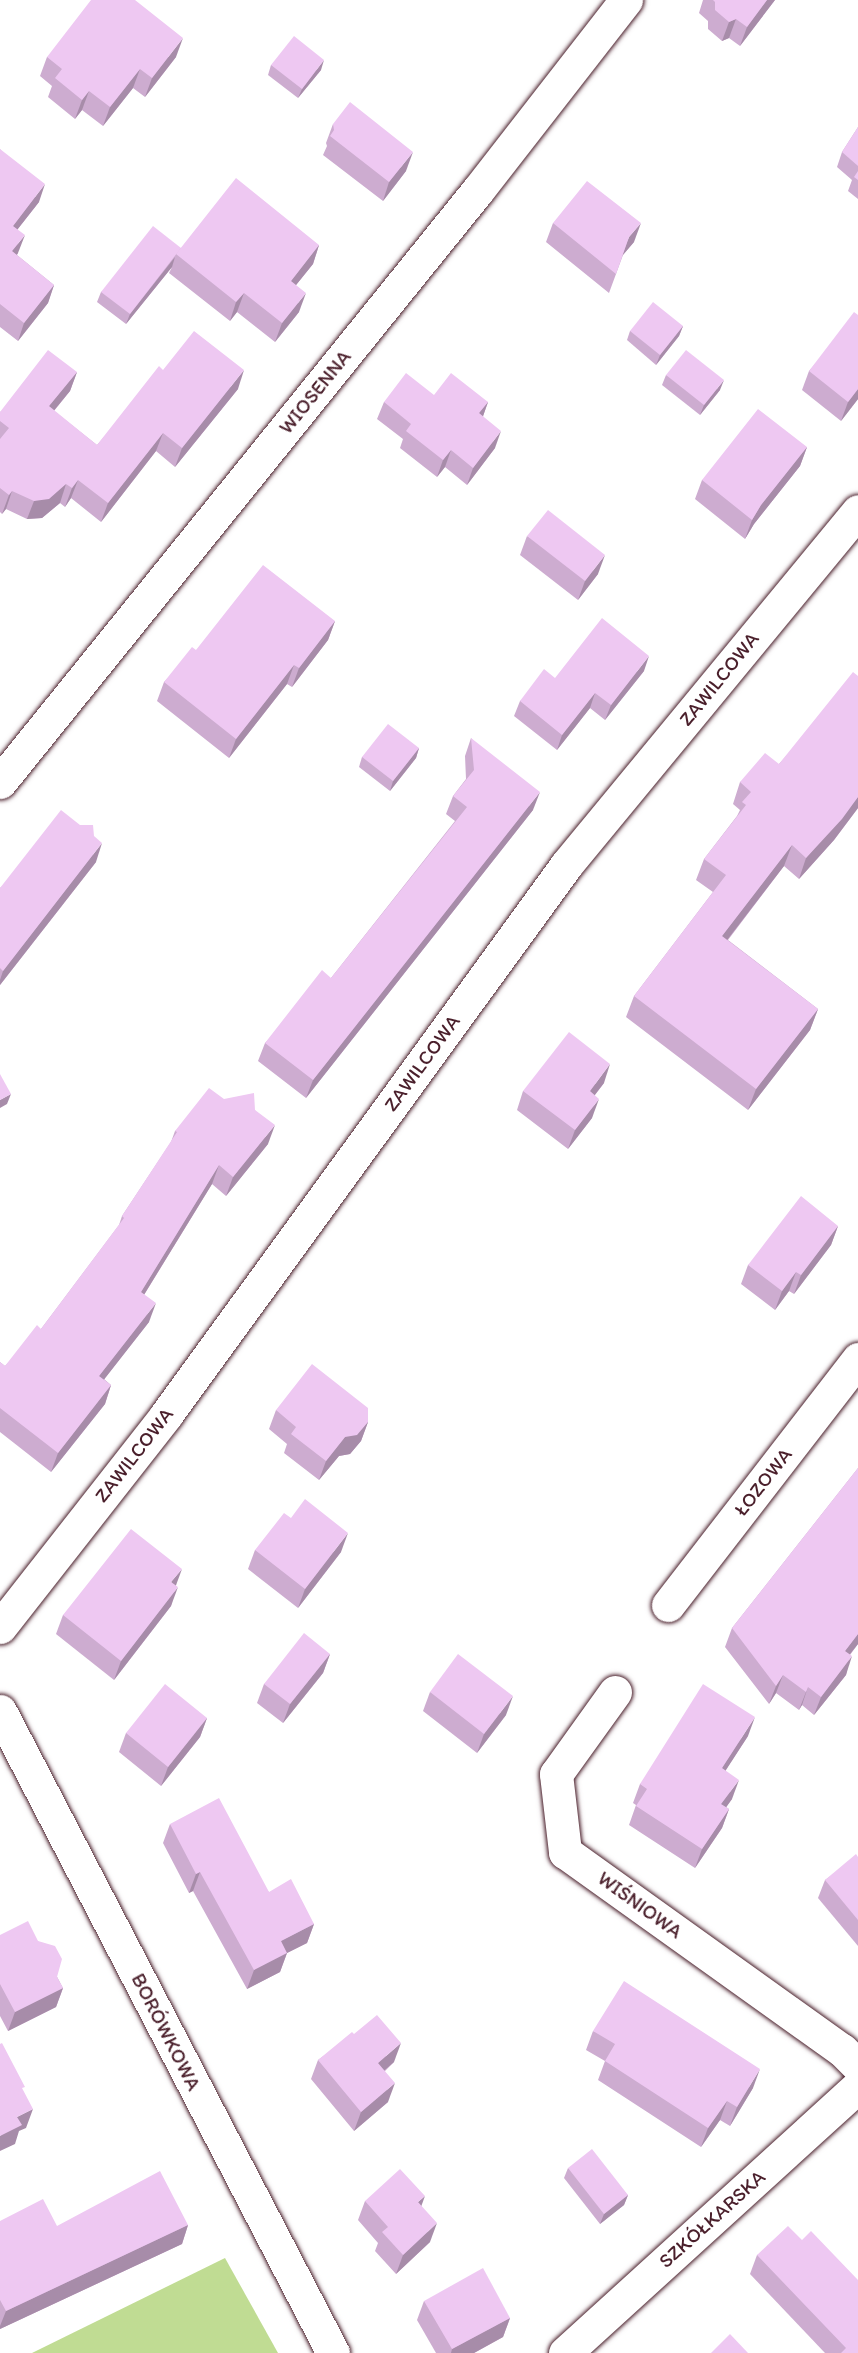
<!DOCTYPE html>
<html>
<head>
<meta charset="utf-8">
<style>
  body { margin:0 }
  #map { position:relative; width:858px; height:2353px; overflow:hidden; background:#fff; font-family:Itim,sans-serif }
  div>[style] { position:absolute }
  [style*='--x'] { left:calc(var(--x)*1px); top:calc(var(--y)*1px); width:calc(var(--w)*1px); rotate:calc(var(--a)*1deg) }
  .green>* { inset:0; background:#c0dc93 }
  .roads { filter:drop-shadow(0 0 2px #4a1f2b) drop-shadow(0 0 2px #4a1f2b) }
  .street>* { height:33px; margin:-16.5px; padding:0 16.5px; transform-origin:16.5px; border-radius:16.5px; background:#fff }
  .wall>* { inset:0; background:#cdacd0 }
  .shaded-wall>* { inset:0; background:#a78ca9 }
  .building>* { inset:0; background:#eec8f2 }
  span { translate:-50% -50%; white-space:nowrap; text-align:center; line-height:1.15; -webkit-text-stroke:4.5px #fff; paint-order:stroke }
  .street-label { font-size:20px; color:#4a1f2b }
</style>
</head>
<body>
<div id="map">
  <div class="green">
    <div style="clip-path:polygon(225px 2258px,278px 2353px,32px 2353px)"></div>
  </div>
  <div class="roads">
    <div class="street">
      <div style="--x:0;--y:782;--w:761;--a:-51.08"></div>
      <div style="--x:478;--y:190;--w:241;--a:-52.1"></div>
      <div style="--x:668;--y:1605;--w:311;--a:-52.3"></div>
      <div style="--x:0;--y:1627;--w:269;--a:-51.9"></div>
      <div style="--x:166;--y:1415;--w:681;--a:-53.95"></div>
      <div style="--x:567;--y:864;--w:457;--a:-50.5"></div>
      <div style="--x:615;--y:1692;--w:101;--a:125.7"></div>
      <div style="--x:556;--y:1774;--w:79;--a:83.4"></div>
      <div style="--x:565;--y:1852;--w:340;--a:35.6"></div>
      <div style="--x:842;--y:2050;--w:23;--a:45"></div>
      <div style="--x:0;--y:1711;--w:723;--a:62.58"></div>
      <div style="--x:565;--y:2353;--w:396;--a:-42.3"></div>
    </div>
  </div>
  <div class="wall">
    <div style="clip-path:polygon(703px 0,775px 0,740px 46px,729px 38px,722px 41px,708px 29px,708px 21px,699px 13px)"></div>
    <div style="clip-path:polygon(47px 57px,176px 57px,145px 97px,133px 88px,103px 126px,82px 110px,75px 119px,48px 97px,52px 86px,40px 76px)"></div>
    <div style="clip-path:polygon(271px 65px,321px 70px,298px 98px,268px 75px)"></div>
    <div style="clip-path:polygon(333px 124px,406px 171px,383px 201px,323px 155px,327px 146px,326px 143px)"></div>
    <div style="clip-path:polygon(858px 127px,858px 199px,848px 191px,852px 180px,837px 167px,842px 152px)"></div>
    <div style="clip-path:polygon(0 149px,39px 202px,17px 230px,18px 253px,17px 255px,54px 285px,48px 303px,18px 341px,0 327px)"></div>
    <div style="clip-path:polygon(553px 223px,634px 242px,623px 255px,609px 293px,546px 242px)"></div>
    <div style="clip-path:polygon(319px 245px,313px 264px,296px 285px,299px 312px,275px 342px,237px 312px,230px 321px,169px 273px,172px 267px,126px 324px,97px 302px,101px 292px,181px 248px)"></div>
    <div style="clip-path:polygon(858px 315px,858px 399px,841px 421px,802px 390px,809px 371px)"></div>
    <div style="clip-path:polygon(683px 326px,679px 336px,656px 365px,627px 340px,630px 331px)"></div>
    <div style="clip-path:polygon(163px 370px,238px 389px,175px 467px,156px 451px,101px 522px,71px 498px,65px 507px,60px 503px,42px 518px,27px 519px,6px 509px,2px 514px,0 512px,0 412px,77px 372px,70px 391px,54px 411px,97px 445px)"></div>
    <div style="clip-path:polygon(666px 375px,720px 390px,700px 415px,662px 385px)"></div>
    <div style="clip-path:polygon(434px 395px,488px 402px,483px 416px,495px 448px,467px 485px,445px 467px,437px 477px,400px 448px,403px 439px,377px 419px,384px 402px)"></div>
    <div style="clip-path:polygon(807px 447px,800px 466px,754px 524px,745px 539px,695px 499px,702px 480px)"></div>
    <div style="clip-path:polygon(527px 536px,598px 574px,578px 600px,520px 555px)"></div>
    <div style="clip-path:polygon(335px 621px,328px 640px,292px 687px,287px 684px,229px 758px,157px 701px,164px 682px,196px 650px)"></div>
    <div style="clip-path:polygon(644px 671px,605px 720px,590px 708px,557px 750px,514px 716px,520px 701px,555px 678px)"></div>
    <div style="clip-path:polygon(858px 676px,858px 808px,834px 840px,799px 879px,784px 866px,728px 940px,818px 1009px,810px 1030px,748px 1110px,626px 1017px,634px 996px,713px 892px,696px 880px,704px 859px,737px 816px,740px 810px,733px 804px,740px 782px,779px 764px)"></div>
    <div style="clip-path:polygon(471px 738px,533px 810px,306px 1098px,258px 1061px,265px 1043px,331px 978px,455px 821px,446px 814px,453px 796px,466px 779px,465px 756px)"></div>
    <div style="clip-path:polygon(419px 748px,416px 758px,390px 791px,359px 767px,362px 757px)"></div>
    <div style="clip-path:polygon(80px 825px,96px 862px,0 985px,0 888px)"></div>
    <div style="clip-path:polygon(604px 1083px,595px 1095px,592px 1118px,568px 1149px,517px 1110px,523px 1091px)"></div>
    <div style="clip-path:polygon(224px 1099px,255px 1110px,268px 1144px,226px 1196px,212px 1184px,144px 1295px,149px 1322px,104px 1379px,111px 1385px,105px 1404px,51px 1472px,0 1432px,0 1362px,5px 1366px,41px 1329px,119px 1225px,122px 1216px,171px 1142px,175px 1131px)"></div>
    <div style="clip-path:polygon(838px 1226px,831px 1245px,794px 1294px,789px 1291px,775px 1310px,741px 1284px,748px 1265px)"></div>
    <div style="clip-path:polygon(276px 1410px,368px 1422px,361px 1441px,350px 1454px,339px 1456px,319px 1480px,284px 1453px,287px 1444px,269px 1429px)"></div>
    <div style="clip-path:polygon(858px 1468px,858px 1644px,850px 1655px,846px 1675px,814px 1715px,802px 1705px,799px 1710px,776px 1693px,769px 1704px,725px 1647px,732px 1628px)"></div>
    <div style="clip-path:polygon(255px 1550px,341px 1552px,298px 1608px,248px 1569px)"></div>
    <div style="clip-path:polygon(176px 1585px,171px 1606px,114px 1680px,56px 1634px,63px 1615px)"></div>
    <div style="clip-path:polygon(330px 1654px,323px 1673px,283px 1723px,257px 1703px,264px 1684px)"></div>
    <div style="clip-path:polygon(430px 1692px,506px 1715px,477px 1753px,423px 1711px)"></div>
    <div style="clip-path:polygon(207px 1718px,200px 1737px,161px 1786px,119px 1752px,126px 1733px)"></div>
    <div style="clip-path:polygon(748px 1736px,725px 1771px,732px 1799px,726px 1807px,729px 1809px,722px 1828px,695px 1868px,629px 1825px,636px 1805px,633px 1803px,640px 1784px)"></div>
    <div style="clip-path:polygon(170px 1824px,269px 1892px,314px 1924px,307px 1943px,287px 1953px,280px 1972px,247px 1989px,193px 1891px,189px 1893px,163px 1843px)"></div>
    <div style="clip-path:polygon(858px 1857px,858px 1946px,818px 1898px,825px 1880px)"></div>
    <div style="clip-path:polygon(0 1935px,38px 1941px,63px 1988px,56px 2007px,8px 2031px,0 2016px)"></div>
    <div style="clip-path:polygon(593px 2031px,753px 2088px,730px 2126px,720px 2120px,701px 2147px,598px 2080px,605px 2061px,586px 2050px)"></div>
    <div style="clip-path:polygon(354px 2034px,394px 2062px,385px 2071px,388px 2102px,354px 2131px,311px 2079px,318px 2060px)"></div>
    <div style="clip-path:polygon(568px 2168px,628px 2195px,624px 2205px,600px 2224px,564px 2178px)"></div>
    <div style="clip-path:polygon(365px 2201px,421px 2205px,430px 2242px,396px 2274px,375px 2251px,378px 2243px,358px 2220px)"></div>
    <div style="clip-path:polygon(0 2221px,57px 2226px,188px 2225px,182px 2244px,0 2329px)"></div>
    <div style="clip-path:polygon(802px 2240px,858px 2353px,825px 2353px,750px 2274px,757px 2255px)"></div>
    <div style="clip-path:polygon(424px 2301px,510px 2318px,503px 2337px,474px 2353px,436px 2353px,417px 2320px)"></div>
  </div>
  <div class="shaded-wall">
    <div style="clip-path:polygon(767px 0,775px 0,740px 46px,747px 27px)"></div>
    <div style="clip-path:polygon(736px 19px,729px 38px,722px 41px,729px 22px)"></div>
    <div style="clip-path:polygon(183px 38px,176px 57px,145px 97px,152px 78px)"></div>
    <div style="clip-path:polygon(324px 60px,321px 70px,298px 98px,302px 89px)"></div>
    <div style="clip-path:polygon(140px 69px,133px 88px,103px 126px,110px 107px)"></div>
    <div style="clip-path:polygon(89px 91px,82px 110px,75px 119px,82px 100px)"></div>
    <div style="clip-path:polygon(413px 152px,406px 171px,383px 201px,389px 182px)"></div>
    <div style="clip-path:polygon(45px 184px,39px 202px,6px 244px,13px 226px)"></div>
    <div style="clip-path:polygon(641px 223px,634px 242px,622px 256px,629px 237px)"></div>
    <div style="clip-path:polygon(25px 235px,18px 253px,6px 269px,12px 251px)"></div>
    <div style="clip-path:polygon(319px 245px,313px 264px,284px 300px,291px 281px)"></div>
    <div style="clip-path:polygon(175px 257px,172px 267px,126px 324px,130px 314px)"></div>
    <div style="clip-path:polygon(54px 285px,48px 303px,18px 341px,24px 323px)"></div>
    <div style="clip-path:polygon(244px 293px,237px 312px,230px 321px,236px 302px)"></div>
    <div style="clip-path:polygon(306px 293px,299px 312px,275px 342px,282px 323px)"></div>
    <div style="clip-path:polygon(683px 326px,679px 336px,656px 365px,660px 355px)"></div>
    <div style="clip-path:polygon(244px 370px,238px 389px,175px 467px,182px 448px)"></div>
    <div style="clip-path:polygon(77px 372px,70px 391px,42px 425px,49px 406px)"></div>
    <div style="clip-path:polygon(724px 380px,720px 390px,700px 415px,704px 405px)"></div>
    <div style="clip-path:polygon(858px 389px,858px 399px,841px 421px,848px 402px)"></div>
    <div style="clip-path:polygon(488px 402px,482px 419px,479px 413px)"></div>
    <div style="clip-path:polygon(501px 431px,495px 448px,467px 485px,473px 468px)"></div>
    <div style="clip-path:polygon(163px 433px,156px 451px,101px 522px,108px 503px)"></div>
    <div style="clip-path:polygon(807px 447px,800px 466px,754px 524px,745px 539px,752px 520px,761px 505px)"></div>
    <div style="clip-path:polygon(451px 450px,445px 467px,437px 477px,443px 460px)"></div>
    <div style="clip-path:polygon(78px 480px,71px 498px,65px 507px,72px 488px)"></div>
    <div style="clip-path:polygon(66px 484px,60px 503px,42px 518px,27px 519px,34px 501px)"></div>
    <div style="clip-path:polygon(12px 491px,6px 509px,2px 514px,9px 495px)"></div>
    <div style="clip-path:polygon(605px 555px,598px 574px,578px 600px,585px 581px)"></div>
    <div style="clip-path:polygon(335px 621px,328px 640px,292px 687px,299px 668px)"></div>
    <div style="clip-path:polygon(649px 656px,644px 671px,605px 720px,611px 705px)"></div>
    <div style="clip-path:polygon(294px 665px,287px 684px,229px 758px,236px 739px)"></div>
    <div style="clip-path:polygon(595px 693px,590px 708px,557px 750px,562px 735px)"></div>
    <div style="clip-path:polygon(419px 748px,416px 758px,390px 791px,393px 781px)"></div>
    <div style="clip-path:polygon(540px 792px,533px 810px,306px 1098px,313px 1080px)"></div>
    <div style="clip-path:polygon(858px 797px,858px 808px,834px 840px,799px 879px,806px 858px)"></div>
    <div style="clip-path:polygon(102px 843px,96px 862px,0 985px,0 980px,3px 971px)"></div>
    <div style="clip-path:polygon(792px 845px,784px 866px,714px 957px,722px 936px)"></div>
    <div style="clip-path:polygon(818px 1009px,810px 1030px,748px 1110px,756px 1089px)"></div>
    <div style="clip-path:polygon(610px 1064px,604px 1083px,583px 1110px,590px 1091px)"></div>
    <div style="clip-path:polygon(11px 1094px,7px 1104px,0 1108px,0 1100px)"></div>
    <div style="clip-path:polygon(599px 1099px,592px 1118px,568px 1149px,575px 1130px)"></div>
    <div style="clip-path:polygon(275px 1125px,268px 1144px,226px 1196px,233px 1177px)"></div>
    <div style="clip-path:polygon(219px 1165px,212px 1184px,134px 1311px,141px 1292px)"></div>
    <div style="clip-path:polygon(838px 1226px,831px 1245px,794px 1294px,801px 1275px)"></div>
    <div style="clip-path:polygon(796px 1272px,789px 1291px,775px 1310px,782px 1291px)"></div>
    <div style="clip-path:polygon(156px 1303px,149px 1322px,92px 1395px,99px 1376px)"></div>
    <div style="clip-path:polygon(111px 1385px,105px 1404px,51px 1472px,58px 1453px)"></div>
    <div style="clip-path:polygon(368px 1422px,361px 1441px,350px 1454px,339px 1456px,319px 1480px,326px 1461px,345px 1437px)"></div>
    <div style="clip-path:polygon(348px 1533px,341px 1552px,298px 1608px,305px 1589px)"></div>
    <div style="clip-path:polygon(182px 1569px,175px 1588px,171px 1582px)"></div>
    <div style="clip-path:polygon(178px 1587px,171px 1606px,114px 1680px,121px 1661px)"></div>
    <div style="clip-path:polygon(858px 1634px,858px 1644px,838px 1669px,845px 1651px)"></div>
    <div style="clip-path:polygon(330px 1654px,323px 1673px,283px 1723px,290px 1704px)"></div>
    <div style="clip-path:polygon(852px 1656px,846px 1675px,814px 1715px,821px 1697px)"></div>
    <div style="clip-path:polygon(783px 1675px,776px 1693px,769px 1704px,776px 1686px)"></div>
    <div style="clip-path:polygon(808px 1687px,802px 1705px,799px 1710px,806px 1692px)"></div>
    <div style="clip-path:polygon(513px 1696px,506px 1715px,477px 1753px,484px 1734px)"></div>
    <div style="clip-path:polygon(755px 1717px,748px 1736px,715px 1787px,722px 1768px)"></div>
    <div style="clip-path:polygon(207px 1718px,200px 1737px,161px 1786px,168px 1767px)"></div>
    <div style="clip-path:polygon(739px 1780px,732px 1799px,715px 1823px,721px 1804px)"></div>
    <div style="clip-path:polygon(729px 1809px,722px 1828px,695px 1868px,702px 1849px)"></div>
    <div style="clip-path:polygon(200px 1872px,193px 1891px,189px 1893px,196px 1874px)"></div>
    <div style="clip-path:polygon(314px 1924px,307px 1943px,287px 1953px,280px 1972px,247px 1989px,254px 1970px,281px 1941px)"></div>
    <div style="clip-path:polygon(63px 1988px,56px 2007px,8px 2031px,15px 2012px)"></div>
    <div style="clip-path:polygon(401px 2043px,394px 2062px,371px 2082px,378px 2063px)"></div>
    <div style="clip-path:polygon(760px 2069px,753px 2088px,730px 2126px,737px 2107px)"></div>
    <div style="clip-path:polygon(395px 2083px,388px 2102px,354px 2131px,361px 2112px)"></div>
    <div style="clip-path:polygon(727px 2101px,720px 2120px,701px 2147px,708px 2128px)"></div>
    <div style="clip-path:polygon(33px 2109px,26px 2128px,19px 2131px,15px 2144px,0 2151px,0 2136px,17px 2117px)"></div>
    <div style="clip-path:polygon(628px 2195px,624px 2205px,600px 2224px,604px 2214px)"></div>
    <div style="clip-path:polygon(425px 2196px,418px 2215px,418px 2202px)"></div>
    <div style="clip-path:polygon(437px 2223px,430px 2242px,396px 2274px,403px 2255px)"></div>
    <div style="clip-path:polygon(188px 2225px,182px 2244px,0 2329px,0 2326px,6px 2311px)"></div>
    <div style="clip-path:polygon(510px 2318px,503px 2337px,474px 2353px,451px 2353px,452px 2349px)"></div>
  </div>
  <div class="building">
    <div style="clip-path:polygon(91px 0,135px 0,183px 38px,152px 78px,140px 69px,110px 107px,89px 91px,82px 100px,55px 78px,62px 69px,47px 57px)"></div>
    <div style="clip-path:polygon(713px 0,767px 0,747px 27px,736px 19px,729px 22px,715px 10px,715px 2px)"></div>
    <div style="clip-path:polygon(294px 36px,324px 60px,302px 89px,271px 65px)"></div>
    <div style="clip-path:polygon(350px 102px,413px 152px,389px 182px,330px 136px,334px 130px,333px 124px)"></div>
    <div style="clip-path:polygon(858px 127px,858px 166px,842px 152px)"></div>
    <div style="clip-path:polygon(0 149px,45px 184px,13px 226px,25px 235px,12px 251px,54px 285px,24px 323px,0 304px)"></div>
    <div style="clip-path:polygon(858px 171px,858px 180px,854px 177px)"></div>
    <div style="clip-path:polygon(236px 178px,319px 245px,291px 281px,306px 293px,282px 323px,244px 293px,236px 302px,176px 254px)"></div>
    <div style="clip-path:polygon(587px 181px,641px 223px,629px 237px,616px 274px,553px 223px)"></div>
    <div style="clip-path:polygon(153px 226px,181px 248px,130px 314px,101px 292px)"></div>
    <div style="clip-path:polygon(653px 302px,683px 326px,660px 355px,630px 331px)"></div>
    <div style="clip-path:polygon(854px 312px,858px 315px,858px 389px,848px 402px,809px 371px)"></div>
    <div style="clip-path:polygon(194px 331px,244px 370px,182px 448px,163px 433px,108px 503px,78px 480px,72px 488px,66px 484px,49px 499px,34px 501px,12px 491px,9px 495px,0 488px,0 439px,9px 428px,0 421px,0 412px,48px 350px,77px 372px,49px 406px,97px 445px,159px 366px,163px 370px)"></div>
    <div style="clip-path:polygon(686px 350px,724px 380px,704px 405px,666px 375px)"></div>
    <div style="clip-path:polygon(406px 373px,434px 395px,451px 373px,488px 402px,479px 413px,501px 431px,473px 468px,451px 450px,443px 460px,406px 431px,411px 424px,384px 402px)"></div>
    <div style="clip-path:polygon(758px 409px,807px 447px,761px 505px,752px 520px,702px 480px)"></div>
    <div style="clip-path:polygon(548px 510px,605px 555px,585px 581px,527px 536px)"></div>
    <div style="clip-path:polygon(263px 565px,335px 621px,299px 668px,294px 665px,236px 739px,164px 682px,192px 647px,196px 650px)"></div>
    <div style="clip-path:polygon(602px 618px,649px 656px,611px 705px,595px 693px,562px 735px,520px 701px,544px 669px,555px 678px)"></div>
    <div style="clip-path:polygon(853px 672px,858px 676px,858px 797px,842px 819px,806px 858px,792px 845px,722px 936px,818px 1009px,756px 1089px,634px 996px,726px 875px,704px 859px,746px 805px,742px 802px,751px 792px,740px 782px,765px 753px,779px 764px)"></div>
    <div style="clip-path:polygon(388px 724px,419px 748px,393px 781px,362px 757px)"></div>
    <div style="clip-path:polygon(471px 738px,540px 792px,313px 1080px,265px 1043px,322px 970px,331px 978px,467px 807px,453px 796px,474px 770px)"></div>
    <div style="clip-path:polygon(61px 810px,80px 825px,93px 825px,94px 836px,102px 843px,3px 971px,0 968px,0 888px)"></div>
    <div style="clip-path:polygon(569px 1032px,610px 1064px,590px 1091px,599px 1099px,575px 1130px,523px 1091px)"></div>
    <div style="clip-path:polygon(0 1074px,11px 1094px,0 1100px)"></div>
    <div style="clip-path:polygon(209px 1088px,224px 1099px,254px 1093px,255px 1110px,275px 1125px,233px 1177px,219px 1165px,141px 1292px,156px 1303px,99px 1376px,111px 1385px,58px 1453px,0 1408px,0 1362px,5px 1366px,37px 1325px,41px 1329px,124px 1218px,122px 1216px,177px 1132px,175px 1131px)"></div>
    <div style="clip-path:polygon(801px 1196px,838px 1226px,801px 1275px,796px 1272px,782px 1291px,748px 1265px)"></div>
    <div style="clip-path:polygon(312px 1364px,368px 1408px,368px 1422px,357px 1435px,345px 1437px,326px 1461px,291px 1434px,296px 1427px,276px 1410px)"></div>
    <div style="clip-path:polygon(858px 1468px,858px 1634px,845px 1651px,852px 1656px,821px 1697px,808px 1687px,806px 1692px,783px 1675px,776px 1686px,732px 1628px)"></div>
    <div style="clip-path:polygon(305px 1499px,348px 1533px,305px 1589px,255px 1550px,284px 1513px,291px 1518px)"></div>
    <div style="clip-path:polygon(131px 1529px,182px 1569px,171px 1582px,178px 1587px,121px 1661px,63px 1615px)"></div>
    <div style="clip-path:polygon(304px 1633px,330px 1654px,290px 1704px,264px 1684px)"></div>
    <div style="clip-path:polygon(458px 1654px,513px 1696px,484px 1734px,430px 1692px)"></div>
    <div style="clip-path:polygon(165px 1684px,207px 1718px,168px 1767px,126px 1733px)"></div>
    <div style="clip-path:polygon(703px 1684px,755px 1717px,722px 1768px,739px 1780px,721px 1804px,729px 1809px,702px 1849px,636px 1806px,647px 1789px,640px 1784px)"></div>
    <div style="clip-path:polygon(219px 1798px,269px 1892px,291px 1879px,314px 1924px,281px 1941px,287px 1953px,254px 1970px,200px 1872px,196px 1874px,170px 1824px)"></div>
    <div style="clip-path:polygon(856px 1854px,858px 1857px,858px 1920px,825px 1880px)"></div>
    <div style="clip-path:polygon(28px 1921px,38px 1941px,55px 1946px,62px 1959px,57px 1977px,63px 1988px,15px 2012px,0 1984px,0 1935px)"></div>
    <div style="clip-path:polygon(624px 1981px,760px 2069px,737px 2107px,727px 2101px,708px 2128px,605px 2061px,615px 2044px,593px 2031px)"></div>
    <div style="clip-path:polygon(377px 2015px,401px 2043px,378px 2063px,395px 2083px,361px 2112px,318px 2060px,352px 2032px,354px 2034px)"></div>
    <div style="clip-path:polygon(2px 2043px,25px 2087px,22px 2088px,33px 2109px,17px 2117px,22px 2125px,0 2136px,0 2044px)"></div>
    <div style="clip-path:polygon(592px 2149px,628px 2195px,604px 2214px,568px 2168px)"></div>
    <div style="clip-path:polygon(400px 2169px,425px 2196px,418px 2202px,437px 2223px,403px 2255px,382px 2232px,388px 2227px,365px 2201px)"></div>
    <div style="clip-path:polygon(160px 2171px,188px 2225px,6px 2311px,0 2300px,0 2221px,43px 2199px,57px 2226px)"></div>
    <div style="clip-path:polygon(788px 2226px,802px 2240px,811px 2231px,858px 2280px,858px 2353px,841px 2353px,846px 2348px,757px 2255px)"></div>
    <div style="clip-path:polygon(483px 2268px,510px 2318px,452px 2349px,424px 2301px)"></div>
    <div style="clip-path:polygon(730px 2334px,748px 2353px,711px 2353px)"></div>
  </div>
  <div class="street-label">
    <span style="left:315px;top:392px;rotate:-51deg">WIOSENNA</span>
    <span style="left:719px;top:679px;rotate:-51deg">ZAWILCOWA</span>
    <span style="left:422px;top:1063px;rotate:-54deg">ZAWILCOWA</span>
    <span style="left:134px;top:1455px;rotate:-52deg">ZAWILCOWA</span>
    <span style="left:763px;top:1482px;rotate:-52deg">ŁOZOWA</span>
    <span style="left:640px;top:1905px;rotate:36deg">WIŚNIOWA</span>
    <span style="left:166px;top:2032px;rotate:63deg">BORÓWKOWA</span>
    <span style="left:712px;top:2219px;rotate:-42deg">SZKÓŁKARSKA</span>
  </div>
</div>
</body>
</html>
